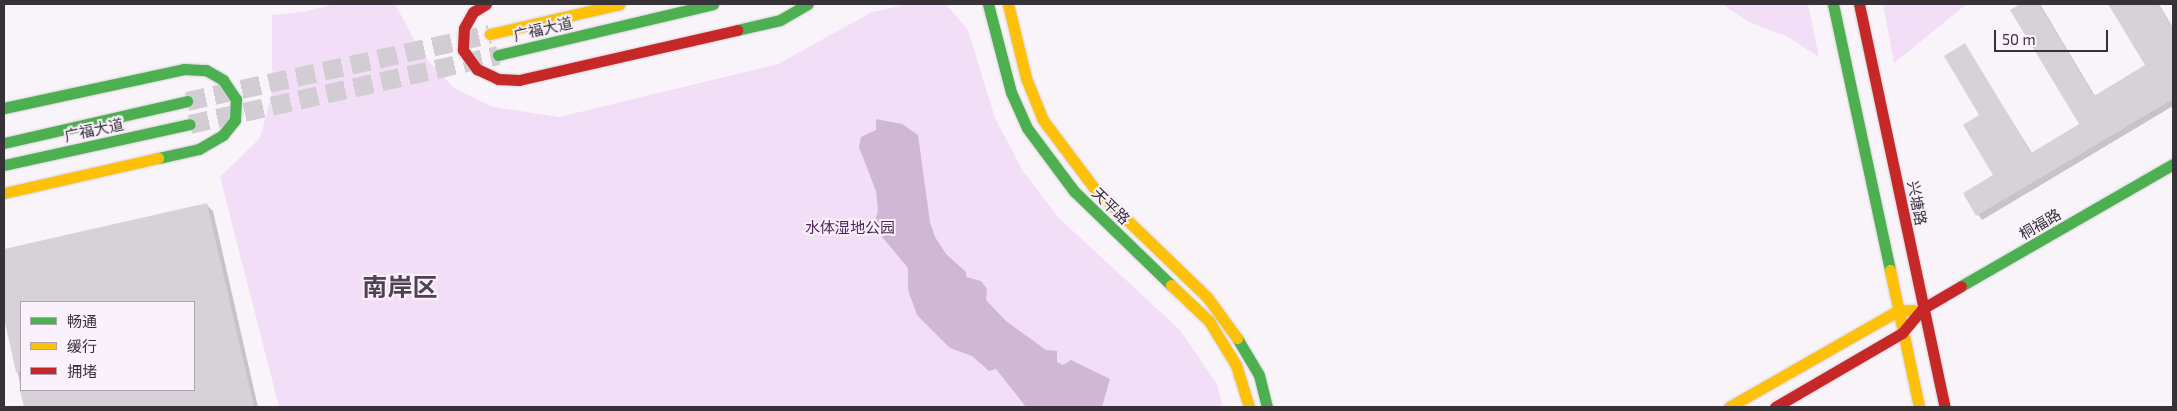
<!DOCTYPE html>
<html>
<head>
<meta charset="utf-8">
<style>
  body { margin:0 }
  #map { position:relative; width:2177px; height:411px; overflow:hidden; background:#f9f4fa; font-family:"Exo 2","Noto Sans SC",sans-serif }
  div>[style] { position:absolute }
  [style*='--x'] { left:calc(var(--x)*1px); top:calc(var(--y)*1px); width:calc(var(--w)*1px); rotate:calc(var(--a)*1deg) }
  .green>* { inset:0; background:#f3def7 }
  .water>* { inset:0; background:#d0b7d4 }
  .shadow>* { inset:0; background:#0003 }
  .building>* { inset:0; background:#d7d2d8 }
  .secondary-tunnel>* { height:19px; margin-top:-9.5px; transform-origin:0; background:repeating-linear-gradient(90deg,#d2cdd3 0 19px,transparent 0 28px) }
  .roads { filter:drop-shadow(0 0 1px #d5d2d6) drop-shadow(0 0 1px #d5d2d6) }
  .fast>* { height:11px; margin:-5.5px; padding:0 5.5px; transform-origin:5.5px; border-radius:5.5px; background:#4caf50 }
  .slow>* { height:11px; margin:-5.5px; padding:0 5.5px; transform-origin:5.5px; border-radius:5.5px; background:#ffc107 }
  .jam>* { height:11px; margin:-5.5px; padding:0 5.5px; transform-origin:5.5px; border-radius:5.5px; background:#c62828 }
  span { translate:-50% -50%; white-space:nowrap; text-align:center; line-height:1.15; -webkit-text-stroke:4px #fbf1fd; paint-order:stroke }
  .street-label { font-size:15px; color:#373138 }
  .park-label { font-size:15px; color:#4f2557 }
  .town-label { font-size:25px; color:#4f4251; font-weight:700 }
  .frame { position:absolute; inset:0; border:5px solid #373138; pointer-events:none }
  .legend { position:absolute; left:20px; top:301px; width:175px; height:90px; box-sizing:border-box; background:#fbf1fd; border:1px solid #ada4ae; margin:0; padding:6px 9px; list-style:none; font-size:15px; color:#373138 }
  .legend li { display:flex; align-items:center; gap:10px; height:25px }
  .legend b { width:25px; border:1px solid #ada4ae }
  .scale { position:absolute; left:1994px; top:30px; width:114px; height:22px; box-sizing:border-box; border:2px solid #373138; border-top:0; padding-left:6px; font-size:15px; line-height:18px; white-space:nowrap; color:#373138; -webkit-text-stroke:4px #fbf1fd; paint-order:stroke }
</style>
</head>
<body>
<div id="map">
  <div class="green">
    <div style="clip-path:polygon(335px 4px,395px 4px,422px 54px,454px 88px,493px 107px,559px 117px,778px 64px,872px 12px,909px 4px,946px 4px,968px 30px,995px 118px,1023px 171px,1060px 219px,1180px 330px,1217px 384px,1223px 407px,279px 407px,220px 177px,260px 138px,272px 94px,272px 15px,303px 12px)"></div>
    <div style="clip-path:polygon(1722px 4px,1808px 4px,1819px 57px,1786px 36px,1749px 22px)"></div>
    <div style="clip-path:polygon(1883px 4px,1967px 4px,1894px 63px)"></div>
  </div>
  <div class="water">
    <div style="clip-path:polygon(876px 119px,902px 124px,918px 135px,930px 222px,935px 237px,946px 254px,966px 272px,966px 277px,981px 281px,987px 289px,986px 300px,1006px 321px,1046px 350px,1057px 351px,1057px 362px,1063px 365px,1071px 360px,1110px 379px,1102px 407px,1026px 407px,996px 369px,989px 371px,972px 356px,950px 348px,917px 315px,908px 290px,908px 268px,873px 226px,878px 211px,876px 191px,859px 147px,861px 137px,876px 130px)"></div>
  </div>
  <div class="shadow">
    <div style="clip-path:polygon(2023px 4px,2040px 4px,2095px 96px,2146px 66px,2109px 4px,2159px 4px,2173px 28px,2173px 106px,1982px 220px,1964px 194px,1995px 176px,1965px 45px,2032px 153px,2081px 124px,2012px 10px)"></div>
    <div style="clip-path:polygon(207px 205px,213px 211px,258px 407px,26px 407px,22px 390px,194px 390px,194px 302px,21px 302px,21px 388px,4px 312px,4px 250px)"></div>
  </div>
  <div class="building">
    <div style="clip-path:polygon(2021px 4px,2039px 4px,2094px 96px,2145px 65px,2108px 4px,2158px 4px,2173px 29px,2173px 99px,1976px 216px,1963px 193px,1993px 175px,1963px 125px,1979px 115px,1944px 56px,1965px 43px,2031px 153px,2079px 124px,2010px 10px)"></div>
    <div style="clip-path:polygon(207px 203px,254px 407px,24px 407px,20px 390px,194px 390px,194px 302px,21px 302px,21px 371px,16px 372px,4px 318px,4px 249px)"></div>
  </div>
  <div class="secondary-tunnel">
    <div style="--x:187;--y:101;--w:310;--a:-12.5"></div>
    <div style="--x:190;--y:124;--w:316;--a:-12.6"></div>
  </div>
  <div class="roads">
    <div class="fast">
      <div style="--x:988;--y:4;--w:91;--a:75.4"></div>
      <div style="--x:1011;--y:92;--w:39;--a:66"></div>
      <div style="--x:1027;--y:128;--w:79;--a:53.3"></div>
      <div style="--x:1074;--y:191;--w:135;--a:44.1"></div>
      <div style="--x:1833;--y:4;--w:272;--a:77.9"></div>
      <div style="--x:737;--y:30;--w:44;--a:-13.1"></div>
      <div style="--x:780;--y:20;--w:32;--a:-30"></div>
      <div style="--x:498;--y:55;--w:221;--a:-13.3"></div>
      <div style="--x:4;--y:108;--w:184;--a:-12.2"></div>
      <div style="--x:184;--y:69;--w:22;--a:3"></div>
      <div style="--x:206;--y:70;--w:20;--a:30"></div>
      <div style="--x:223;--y:80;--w:23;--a:56"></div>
      <div style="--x:236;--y:99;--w:21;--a:93"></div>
      <div style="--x:235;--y:120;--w:19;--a:129"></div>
      <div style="--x:223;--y:135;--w:28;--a:150"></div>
      <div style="--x:199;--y:149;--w:42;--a:167.6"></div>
      <div style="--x:4;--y:143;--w:188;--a:-12.9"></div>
      <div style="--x:4;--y:165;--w:190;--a:-12.4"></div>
      <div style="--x:1961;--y:286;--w:245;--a:-29.9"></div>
      <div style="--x:1237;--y:338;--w:43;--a:59.3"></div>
      <div style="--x:1259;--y:375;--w:33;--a:76"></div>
    </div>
    <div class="slow">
      <div style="--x:1008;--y:4;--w:76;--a:76.3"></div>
      <div style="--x:1026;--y:78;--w:45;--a:68"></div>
      <div style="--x:1043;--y:120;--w:85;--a:53.1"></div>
      <div style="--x:1094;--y:188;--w:157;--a:44"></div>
      <div style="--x:1207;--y:297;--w:51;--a:53.8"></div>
      <div style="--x:490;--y:34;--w:133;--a:-13"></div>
      <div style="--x:4;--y:193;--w:158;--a:-12.8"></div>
      <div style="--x:1890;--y:270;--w:140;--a:78"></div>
      <div style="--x:1171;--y:285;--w:52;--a:43.5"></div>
      <div style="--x:1209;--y:321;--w:52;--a:58.5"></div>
      <div style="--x:1236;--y:365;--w:44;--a:72.8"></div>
      <div style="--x:1729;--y:407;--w:193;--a:-29.7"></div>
      <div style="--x:1897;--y:311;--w:16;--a:-4"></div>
    </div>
    <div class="jam">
      <div style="--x:486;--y:4;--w:15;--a:148"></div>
      <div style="--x:473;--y:12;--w:18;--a:119"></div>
      <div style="--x:464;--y:28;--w:22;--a:93"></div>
      <div style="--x:463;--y:50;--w:24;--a:54"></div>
      <div style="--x:477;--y:69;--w:23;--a:25"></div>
      <div style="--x:498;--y:79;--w:21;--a:3"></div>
      <div style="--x:519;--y:80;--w:224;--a:-12.9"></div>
      <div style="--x:1859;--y:4;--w:412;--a:78"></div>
      <div style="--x:1775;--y:407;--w:147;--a:-30.2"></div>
      <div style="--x:1902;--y:333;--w:31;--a:-50"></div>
      <div style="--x:1922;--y:309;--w:45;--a:-30.5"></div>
    </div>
  </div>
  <div class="street-label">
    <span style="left:543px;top:29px;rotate:-13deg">广福大道</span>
    <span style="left:94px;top:130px;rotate:-12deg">广福大道</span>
    <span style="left:1917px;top:203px;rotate:79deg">兴塘路</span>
    <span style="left:1111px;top:206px;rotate:44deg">天平路</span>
    <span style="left:2040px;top:224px;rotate:-30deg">桐福路</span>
  </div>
  <div class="park-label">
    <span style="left:850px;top:228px">水体湿地公园</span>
  </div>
  <div class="town-label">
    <span style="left:400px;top:286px">南岸区</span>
  </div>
  <div class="frame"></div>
  <ul class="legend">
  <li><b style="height:6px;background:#4caf50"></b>畅通</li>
  <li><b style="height:6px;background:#ffc107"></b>缓行</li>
  <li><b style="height:6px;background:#c62828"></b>拥堵</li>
  </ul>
  <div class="scale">50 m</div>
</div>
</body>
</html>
